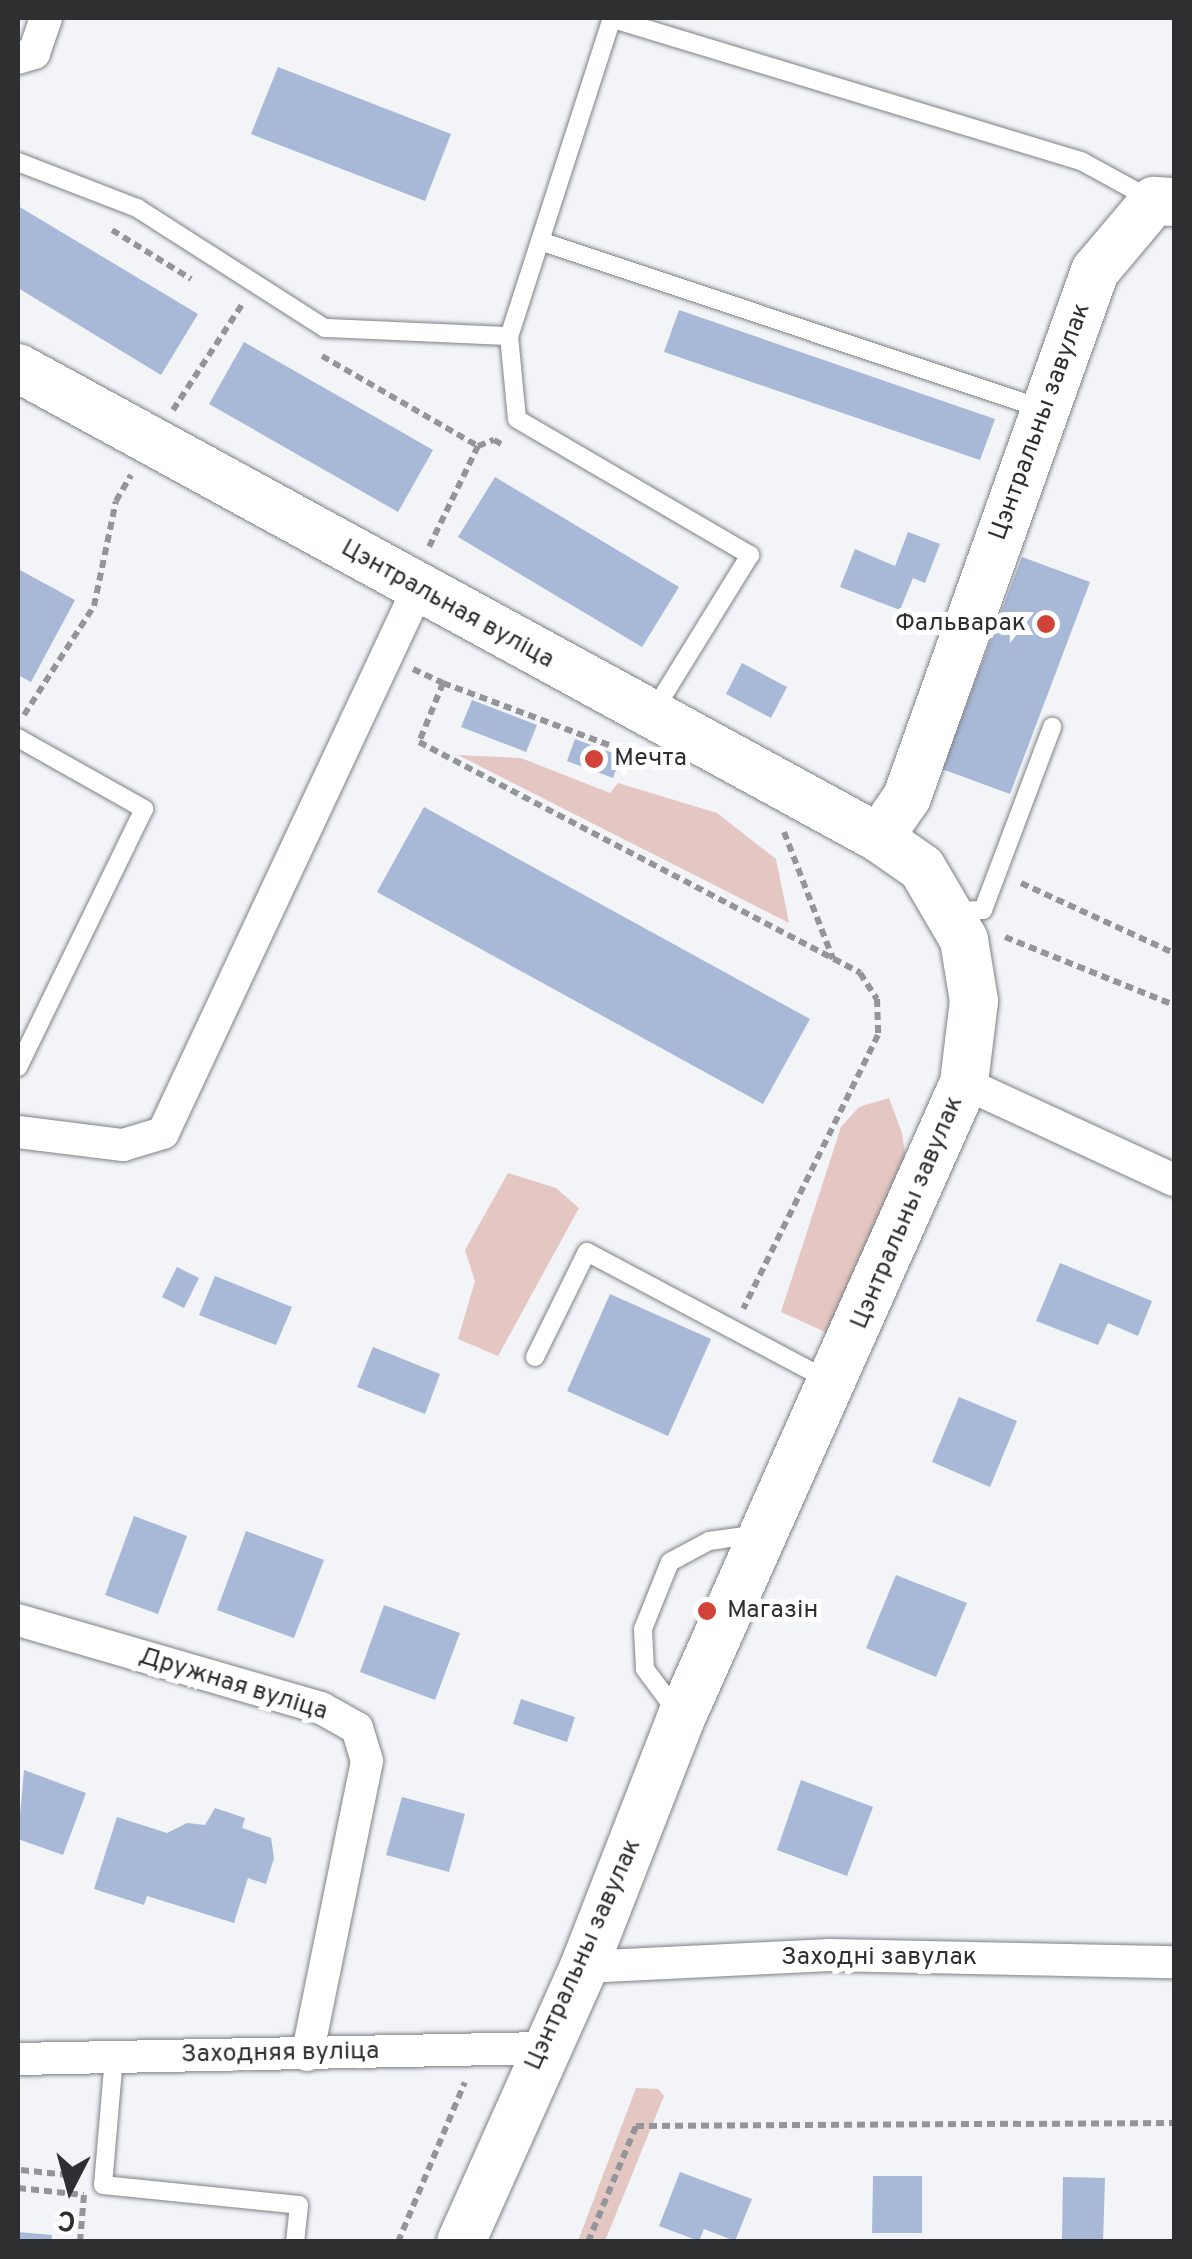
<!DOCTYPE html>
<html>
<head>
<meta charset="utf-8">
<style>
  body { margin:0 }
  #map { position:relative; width:1192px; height:2259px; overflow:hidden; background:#f2f4f8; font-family:Overpass,sans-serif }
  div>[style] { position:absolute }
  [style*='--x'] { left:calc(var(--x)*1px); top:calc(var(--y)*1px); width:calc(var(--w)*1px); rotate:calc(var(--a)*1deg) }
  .green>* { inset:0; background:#e4c6c2 }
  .building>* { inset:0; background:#a8b8d7 }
  .path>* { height:6px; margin-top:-3px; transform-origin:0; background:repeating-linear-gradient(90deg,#949598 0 8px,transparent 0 13px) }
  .roads { filter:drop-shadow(0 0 2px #7f8185) drop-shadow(0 0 2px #7f8185) }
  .lane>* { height:18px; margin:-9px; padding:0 9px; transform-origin:9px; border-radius:9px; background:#fff }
  .street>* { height:32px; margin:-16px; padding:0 16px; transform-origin:16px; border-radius:16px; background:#fff }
  .secondary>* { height:48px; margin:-24px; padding:0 24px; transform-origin:24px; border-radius:24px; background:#fff }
  .dots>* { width:28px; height:28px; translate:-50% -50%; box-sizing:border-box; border:5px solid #fff; border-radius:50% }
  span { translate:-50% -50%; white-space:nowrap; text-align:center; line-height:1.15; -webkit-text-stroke:10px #fff; paint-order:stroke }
  .street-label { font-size:25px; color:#2e2f31 }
  .poi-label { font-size:25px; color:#2e2f31 }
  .right { translate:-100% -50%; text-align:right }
  .left { translate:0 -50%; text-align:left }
  .frame { position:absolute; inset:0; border:20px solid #2e2f31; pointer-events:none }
  .north { position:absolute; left:20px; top:2139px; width:100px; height:100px; -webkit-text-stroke:8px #fff; paint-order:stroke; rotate:186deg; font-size:28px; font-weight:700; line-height:40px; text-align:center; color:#2e2f31 }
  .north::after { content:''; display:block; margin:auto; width:35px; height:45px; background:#2e2f31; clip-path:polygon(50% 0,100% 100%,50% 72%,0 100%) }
</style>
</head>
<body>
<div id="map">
  <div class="green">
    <div style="clip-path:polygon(458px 755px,521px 758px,610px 793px,618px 783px,717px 813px,776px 859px,789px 923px)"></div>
    <div style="clip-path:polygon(889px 1098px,902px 1133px,913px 1206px,852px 1344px,781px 1312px,841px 1127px,859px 1107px)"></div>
    <div style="clip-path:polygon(508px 1173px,556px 1188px,579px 1208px,498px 1356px,458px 1339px,475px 1281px,465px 1250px)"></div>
    <div style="clip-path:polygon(636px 2088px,658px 2089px,664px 2096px,605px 2241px,578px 2241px)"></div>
  </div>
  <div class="building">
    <div style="clip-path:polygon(278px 67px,451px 134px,425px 201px,251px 134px)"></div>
    <div style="clip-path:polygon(18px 206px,198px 314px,161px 375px,18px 288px)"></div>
    <div style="clip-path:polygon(679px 310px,995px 419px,980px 460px,664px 352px)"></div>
    <div style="clip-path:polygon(244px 342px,433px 450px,398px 512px,209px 404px)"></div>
    <div style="clip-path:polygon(495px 477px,679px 587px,642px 647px,458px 537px)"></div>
    <div style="clip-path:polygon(908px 532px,940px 544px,925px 583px,913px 578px,900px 610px,840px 587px,855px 549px,895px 566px)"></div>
    <div style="clip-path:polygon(1022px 557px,1090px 582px,1010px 794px,942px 769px)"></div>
    <div style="clip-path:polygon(18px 569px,75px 600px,31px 682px,18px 675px)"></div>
    <div style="clip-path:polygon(742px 663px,787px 687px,771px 718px,726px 694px)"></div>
    <div style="clip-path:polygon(472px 700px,537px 725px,526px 752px,461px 727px)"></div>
    <div style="clip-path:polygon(575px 739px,621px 756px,613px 778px,567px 761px)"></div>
    <div style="clip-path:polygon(424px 807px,810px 1019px,763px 1104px,377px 892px)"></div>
    <div style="clip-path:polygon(1060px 1263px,1152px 1301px,1138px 1336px,1108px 1323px,1098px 1345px,1036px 1321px)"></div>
    <div style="clip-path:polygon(177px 1267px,199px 1278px,184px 1308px,162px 1297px)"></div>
    <div style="clip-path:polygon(215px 1276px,292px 1307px,276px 1345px,199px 1315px)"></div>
    <div style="clip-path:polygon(610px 1294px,711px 1339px,668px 1436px,567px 1391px)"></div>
    <div style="clip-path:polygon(373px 1347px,440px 1374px,425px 1414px,357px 1387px)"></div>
    <div style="clip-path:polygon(959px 1397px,1017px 1421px,990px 1487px,932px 1462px)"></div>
    <div style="clip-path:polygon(134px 1516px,187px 1536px,158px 1614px,105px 1595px)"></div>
    <div style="clip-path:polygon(246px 1531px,324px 1560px,294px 1638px,217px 1610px)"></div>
    <div style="clip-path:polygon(896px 1575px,967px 1603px,936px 1677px,866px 1648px)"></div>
    <div style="clip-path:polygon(384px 1605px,460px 1633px,435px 1700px,360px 1672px)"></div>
    <div style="clip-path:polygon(521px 1699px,575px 1717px,567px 1742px,513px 1724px)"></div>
    <div style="clip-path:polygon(24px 1770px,86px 1793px,63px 1855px,18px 1839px)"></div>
    <div style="clip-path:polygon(801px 1780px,873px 1807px,847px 1876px,777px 1850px)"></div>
    <div style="clip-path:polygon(402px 1797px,465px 1814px,449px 1872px,386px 1855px)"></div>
    <div style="clip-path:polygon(215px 1808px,245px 1818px,242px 1828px,271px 1838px,274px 1858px,266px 1884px,248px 1878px,234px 1923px,147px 1896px,144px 1905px,94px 1889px,117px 1817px,167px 1833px,187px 1823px,205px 1825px)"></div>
    <div style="clip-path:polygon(680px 2172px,752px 2199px,735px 2241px,704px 2229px,699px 2241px,659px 2226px)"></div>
    <div style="clip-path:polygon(873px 2176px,922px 2176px,922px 2233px,872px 2233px)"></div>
    <div style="clip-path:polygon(1063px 2177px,1105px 2178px,1103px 2242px,1062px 2242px)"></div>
    <div style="clip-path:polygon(18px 2232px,52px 2235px,51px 2242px,18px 2242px)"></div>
  </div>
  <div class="path">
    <div style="--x:112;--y:230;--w:93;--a:31.8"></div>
    <div style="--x:322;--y:356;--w:180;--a:30"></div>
    <div style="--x:478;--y:446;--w:112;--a:115.9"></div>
    <div style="--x:173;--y:410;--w:128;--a:-56.8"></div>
    <div style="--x:478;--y:446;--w:17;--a:-21"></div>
    <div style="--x:494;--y:440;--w:10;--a:29"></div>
    <div style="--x:413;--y:669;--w:33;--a:25"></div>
    <div style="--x:443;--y:683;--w:64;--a:112.1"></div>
    <div style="--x:419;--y:742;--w:498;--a:27.6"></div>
    <div style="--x:860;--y:973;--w:31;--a:57"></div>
    <div style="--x:877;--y:999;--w:36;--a:88"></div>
    <div style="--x:878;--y:1035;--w:305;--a:116.2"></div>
    <div style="--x:443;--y:683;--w:203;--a:20.5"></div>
    <div style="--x:24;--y:715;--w:130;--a:-57.3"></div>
    <div style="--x:94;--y:606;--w:107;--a:-78.2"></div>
    <div style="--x:116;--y:501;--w:30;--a:-60"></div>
    <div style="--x:784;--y:832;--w:136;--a:68.9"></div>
    <div style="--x:1021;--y:883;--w:168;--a:24.6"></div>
    <div style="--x:1005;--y:937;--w:182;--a:21.9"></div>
    <div style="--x:21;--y:2170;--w:56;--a:6.1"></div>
    <div style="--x:18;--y:2188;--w:66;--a:6.1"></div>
    <div style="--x:84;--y:2195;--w:47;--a:94.9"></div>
    <div style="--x:398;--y:2242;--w:173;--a:-67.3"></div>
    <div style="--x:588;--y:2242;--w:126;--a:-67.5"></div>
    <div style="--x:636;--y:2126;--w:538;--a:-0.32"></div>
  </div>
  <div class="roads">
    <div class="lane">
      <div style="--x:610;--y:18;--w:492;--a:16.9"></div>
      <div style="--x:1081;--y:161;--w:83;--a:28.7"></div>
      <div style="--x:612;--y:18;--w:334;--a:107.9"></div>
      <div style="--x:509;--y:336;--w:83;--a:84.5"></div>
      <div style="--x:517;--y:419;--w:270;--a:30.3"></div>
      <div style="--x:750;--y:555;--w:185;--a:121.7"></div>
      <div style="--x:18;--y:162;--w:128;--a:21.1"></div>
      <div style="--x:137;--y:208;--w:223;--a:32.6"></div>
      <div style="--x:325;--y:328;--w:184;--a:2.5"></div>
      <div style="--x:540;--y:241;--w:530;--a:18.47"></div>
      <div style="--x:18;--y:738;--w:145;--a:29.4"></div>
      <div style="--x:144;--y:809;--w:287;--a:116"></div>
      <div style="--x:954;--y:911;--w:29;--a:-2"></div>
      <div style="--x:983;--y:910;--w:196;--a:-69.3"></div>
      <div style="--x:535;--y:1357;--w:117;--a:-63.7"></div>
      <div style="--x:587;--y:1252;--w:273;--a:28"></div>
      <div style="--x:677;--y:1712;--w:54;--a:-126.7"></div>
      <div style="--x:645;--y:1669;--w:40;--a:-92.9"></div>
      <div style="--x:643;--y:1629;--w:72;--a:-68.1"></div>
      <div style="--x:670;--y:1562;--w:44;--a:-28.3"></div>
      <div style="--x:709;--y:1541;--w:49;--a:-8.1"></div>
      <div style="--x:114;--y:2057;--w:128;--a:94.9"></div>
      <div style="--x:103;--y:2185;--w:197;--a:5.8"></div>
      <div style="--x:299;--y:2205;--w:37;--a:96"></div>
    </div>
    <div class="street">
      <div style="--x:18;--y:58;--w:17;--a:-17"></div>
      <div style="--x:34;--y:53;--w:37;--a:-71"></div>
      <div style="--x:964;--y:1083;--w:231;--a:24.8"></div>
      <div style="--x:18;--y:1132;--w:106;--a:7.1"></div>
      <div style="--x:123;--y:1145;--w:42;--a:-16.7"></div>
      <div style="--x:163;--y:1133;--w:601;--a:-64.89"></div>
      <div style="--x:18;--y:1620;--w:316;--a:16.2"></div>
      <div style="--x:321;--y:1708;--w:41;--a:29.1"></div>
      <div style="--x:357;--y:1728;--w:34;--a:73"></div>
      <div style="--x:367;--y:1761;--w:300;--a:101.5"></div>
      <div style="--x:584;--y:1967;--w:246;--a:-2.8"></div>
      <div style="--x:830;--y:1955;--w:344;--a:1.2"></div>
      <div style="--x:18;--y:2059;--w:524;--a:-1.2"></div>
    </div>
    <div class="secondary">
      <div style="--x:18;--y:368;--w:981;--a:28.63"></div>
      <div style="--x:879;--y:838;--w:52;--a:34.9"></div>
      <div style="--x:922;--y:868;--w:83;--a:59.7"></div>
      <div style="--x:964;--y:940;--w:62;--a:80.7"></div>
      <div style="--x:974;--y:1001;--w:83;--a:97"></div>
      <div style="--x:964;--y:1083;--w:695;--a:114.02"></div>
      <div style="--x:681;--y:1718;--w:267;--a:111.3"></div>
      <div style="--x:584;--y:1967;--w:301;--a:114.1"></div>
      <div style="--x:879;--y:838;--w:50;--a:-55.7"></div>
      <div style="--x:907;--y:797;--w:559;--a:-70.33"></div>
      <div style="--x:1095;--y:271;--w:92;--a:-49.9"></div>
      <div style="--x:1154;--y:201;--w:20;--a:3"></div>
    </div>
  </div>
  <div class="dots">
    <div style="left:1046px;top:624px;background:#d14338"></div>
    <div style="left:594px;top:759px;background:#d14338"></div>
    <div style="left:707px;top:1611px;background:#d14338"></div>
  </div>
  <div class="street-label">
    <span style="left:1041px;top:422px;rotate:-70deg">Цэнтральны завулак</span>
    <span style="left:447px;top:605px;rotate:29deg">Цэнтральная вуліца</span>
    <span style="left:908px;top:1213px;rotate:-67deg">Цэнтральны завулак</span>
    <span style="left:233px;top:1685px;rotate:17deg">Дружная вуліца</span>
    <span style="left:584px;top:1955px;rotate:-66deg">Цэнтральны завулак</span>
    <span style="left:879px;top:1958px">Заходні завулак</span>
    <span style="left:280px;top:2054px;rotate:-1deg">Заходняя вуліца</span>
  </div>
  <div class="poi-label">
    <span class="right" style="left:1026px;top:624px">Фальварак</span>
    <span class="left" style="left:614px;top:759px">Мечта</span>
    <span class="left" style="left:727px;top:1611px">Магазін</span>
  </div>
  <div class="frame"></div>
  <div class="north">С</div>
</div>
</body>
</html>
